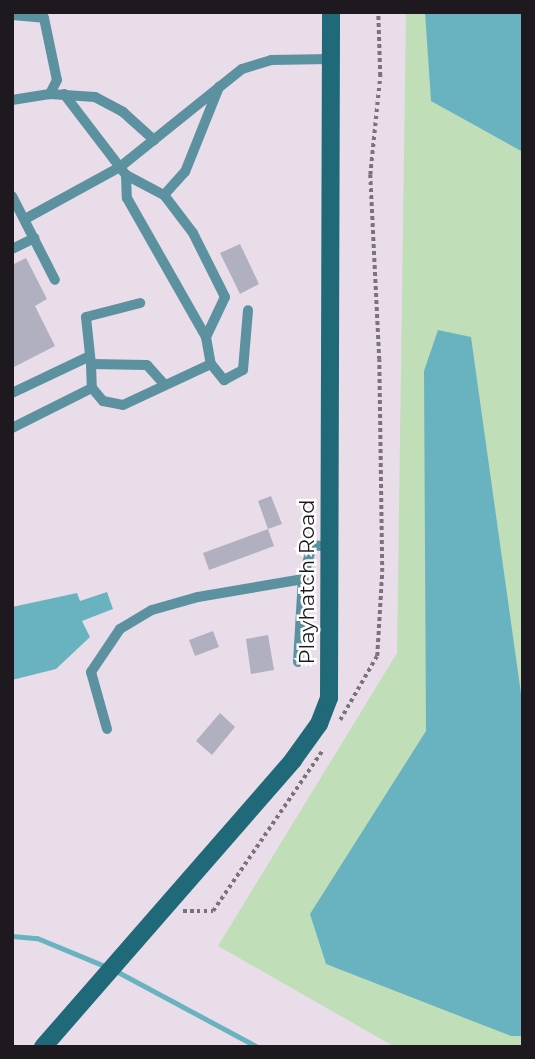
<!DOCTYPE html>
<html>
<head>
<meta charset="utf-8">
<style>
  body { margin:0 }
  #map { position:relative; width:535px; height:1059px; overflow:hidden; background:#eaddea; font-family:Montserrat,sans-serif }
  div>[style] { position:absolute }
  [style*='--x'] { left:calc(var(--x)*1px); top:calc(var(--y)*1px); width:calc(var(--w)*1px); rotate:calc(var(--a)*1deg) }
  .green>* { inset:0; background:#c0deb8 }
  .water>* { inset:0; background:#69b3c0 }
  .stream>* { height:5px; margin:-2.5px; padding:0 2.5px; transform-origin:2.5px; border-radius:2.5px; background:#69b3c0 }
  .building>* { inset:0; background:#b0b0c0 }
  .path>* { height:3.5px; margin-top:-1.75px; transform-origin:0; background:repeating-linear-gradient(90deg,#7b727b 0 3.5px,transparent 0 7px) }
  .service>* { height:10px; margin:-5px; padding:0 5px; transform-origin:5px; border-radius:5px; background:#5c92a0 }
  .secondary>* { height:18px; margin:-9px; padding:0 9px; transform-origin:9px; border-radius:9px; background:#1f6978 }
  span { translate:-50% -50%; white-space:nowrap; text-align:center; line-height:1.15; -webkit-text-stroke:5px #fff; paint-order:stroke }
  .street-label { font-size:21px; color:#1e191e }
  .frame { position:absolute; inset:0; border:14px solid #1e191e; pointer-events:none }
</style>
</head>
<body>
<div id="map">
  <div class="green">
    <div style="clip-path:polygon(406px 12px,523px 12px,523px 1047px,395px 1047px,218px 946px,397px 653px)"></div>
  </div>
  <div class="water">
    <div style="clip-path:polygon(425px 12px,523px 12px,523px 152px,431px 101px)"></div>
    <div style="clip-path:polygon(438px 330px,471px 337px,523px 708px,523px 1036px,511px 1036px,326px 964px,310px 914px,426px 731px,424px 371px)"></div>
    <div style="clip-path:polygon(107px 592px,113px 609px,82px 621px,90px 637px,56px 669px,12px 680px,12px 607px,77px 593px,80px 601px)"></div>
  </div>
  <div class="stream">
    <div style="--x:12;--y:936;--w:25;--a:5"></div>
    <div style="--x:37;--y:938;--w:76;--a:22.5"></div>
    <div style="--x:116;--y:971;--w:161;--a:28.2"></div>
  </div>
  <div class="building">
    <div style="clip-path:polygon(240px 244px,259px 284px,240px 294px,220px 253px)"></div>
    <div style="clip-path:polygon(26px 258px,47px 299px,35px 306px,55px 346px,12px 368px,12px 265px)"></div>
    <div style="clip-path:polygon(271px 496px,282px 524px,268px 529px,258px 501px)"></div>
    <div style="clip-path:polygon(268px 529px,274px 546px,209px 570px,203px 553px)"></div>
    <div style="clip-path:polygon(213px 631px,219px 647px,195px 656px,189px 640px)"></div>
    <div style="clip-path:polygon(268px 635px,274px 670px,251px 674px,246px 639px)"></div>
    <div style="clip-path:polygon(220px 713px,235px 727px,212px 755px,196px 741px)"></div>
  </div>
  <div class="path">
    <div style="--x:340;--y:720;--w:74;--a:-60"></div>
    <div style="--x:377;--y:656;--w:84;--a:-86.6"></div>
    <div style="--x:382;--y:572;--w:212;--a:-90.8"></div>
    <div style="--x:379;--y:360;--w:185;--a:-92.8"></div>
    <div style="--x:370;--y:175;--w:100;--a:-84.2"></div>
    <div style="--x:380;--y:76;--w:64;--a:-91.8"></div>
    <div style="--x:183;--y:911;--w:30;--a:0"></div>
    <div style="--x:213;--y:911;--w:194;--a:-55.7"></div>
  </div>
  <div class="service">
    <div style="--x:12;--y:15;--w:32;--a:5"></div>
    <div style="--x:44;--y:18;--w:63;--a:78.2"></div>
    <div style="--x:57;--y:80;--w:16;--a:117"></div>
    <div style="--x:64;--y:94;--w:102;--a:52.6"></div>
    <div style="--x:126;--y:175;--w:43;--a:27.8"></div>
    <div style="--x:12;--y:100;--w:38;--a:-9"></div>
    <div style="--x:50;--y:94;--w:45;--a:3.8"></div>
    <div style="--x:95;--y:97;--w:32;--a:28"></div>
    <div style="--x:123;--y:112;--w:42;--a:42.1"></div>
    <div style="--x:126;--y:175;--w:23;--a:88"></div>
    <div style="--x:127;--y:198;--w:160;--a:60.4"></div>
    <div style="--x:206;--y:337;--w:27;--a:80"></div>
    <div style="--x:12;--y:196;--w:94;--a:62.9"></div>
    <div style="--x:25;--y:219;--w:108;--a:-28.7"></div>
    <div style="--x:120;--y:167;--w:156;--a:-38.8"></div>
    <div style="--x:242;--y:69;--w:30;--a:-17"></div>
    <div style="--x:271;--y:60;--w:59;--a:-1"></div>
    <div style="--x:12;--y:249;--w:25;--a:-26"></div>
    <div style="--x:206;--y:337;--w:44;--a:-64.6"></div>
    <div style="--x:225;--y:297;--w:72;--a:-116.6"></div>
    <div style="--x:193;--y:233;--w:48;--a:-127.3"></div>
    <div style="--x:164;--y:195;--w:31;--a:-48"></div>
    <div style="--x:185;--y:172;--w:92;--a:-68.2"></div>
    <div style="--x:91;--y:364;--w:47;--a:-96.1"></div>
    <div style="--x:86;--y:317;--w:56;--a:-14.5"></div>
    <div style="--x:164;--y:384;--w:25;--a:-132"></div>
    <div style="--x:147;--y:365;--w:56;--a:-179"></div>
    <div style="--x:91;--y:364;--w:24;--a:88"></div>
    <div style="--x:92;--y:388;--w:17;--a:50"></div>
    <div style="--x:103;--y:401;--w:20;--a:11"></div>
    <div style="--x:123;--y:405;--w:97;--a:-25"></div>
    <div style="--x:211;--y:364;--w:21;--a:51"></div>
    <div style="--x:224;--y:380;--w:21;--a:-28"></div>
    <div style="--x:243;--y:370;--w:60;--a:-85.2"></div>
    <div style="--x:12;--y:393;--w:86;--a:-25.4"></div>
    <div style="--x:12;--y:428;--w:89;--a:-26.6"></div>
    <div style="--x:298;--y:662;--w:83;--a:-86.6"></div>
    <div style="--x:303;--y:579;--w:35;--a:-75"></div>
    <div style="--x:312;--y:545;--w:19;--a:6"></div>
    <div style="--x:107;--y:729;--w:59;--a:-105.7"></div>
    <div style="--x:91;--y:672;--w:52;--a:-56"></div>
    <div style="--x:120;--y:629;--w:37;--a:-31"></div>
    <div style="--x:152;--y:610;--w:48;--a:-15.8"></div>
    <div style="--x:198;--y:597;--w:107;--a:-9.7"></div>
  </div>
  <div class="secondary">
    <div style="--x:43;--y:1047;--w:381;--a:-48.9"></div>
    <div style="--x:293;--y:760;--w:44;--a:-54.2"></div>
    <div style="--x:319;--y:724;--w:28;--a:-69"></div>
    <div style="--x:329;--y:698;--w:686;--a:-89.83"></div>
  </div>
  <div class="street-label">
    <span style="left:307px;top:582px;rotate:-90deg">Playhatch Road</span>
  </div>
  <div class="frame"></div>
</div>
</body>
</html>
